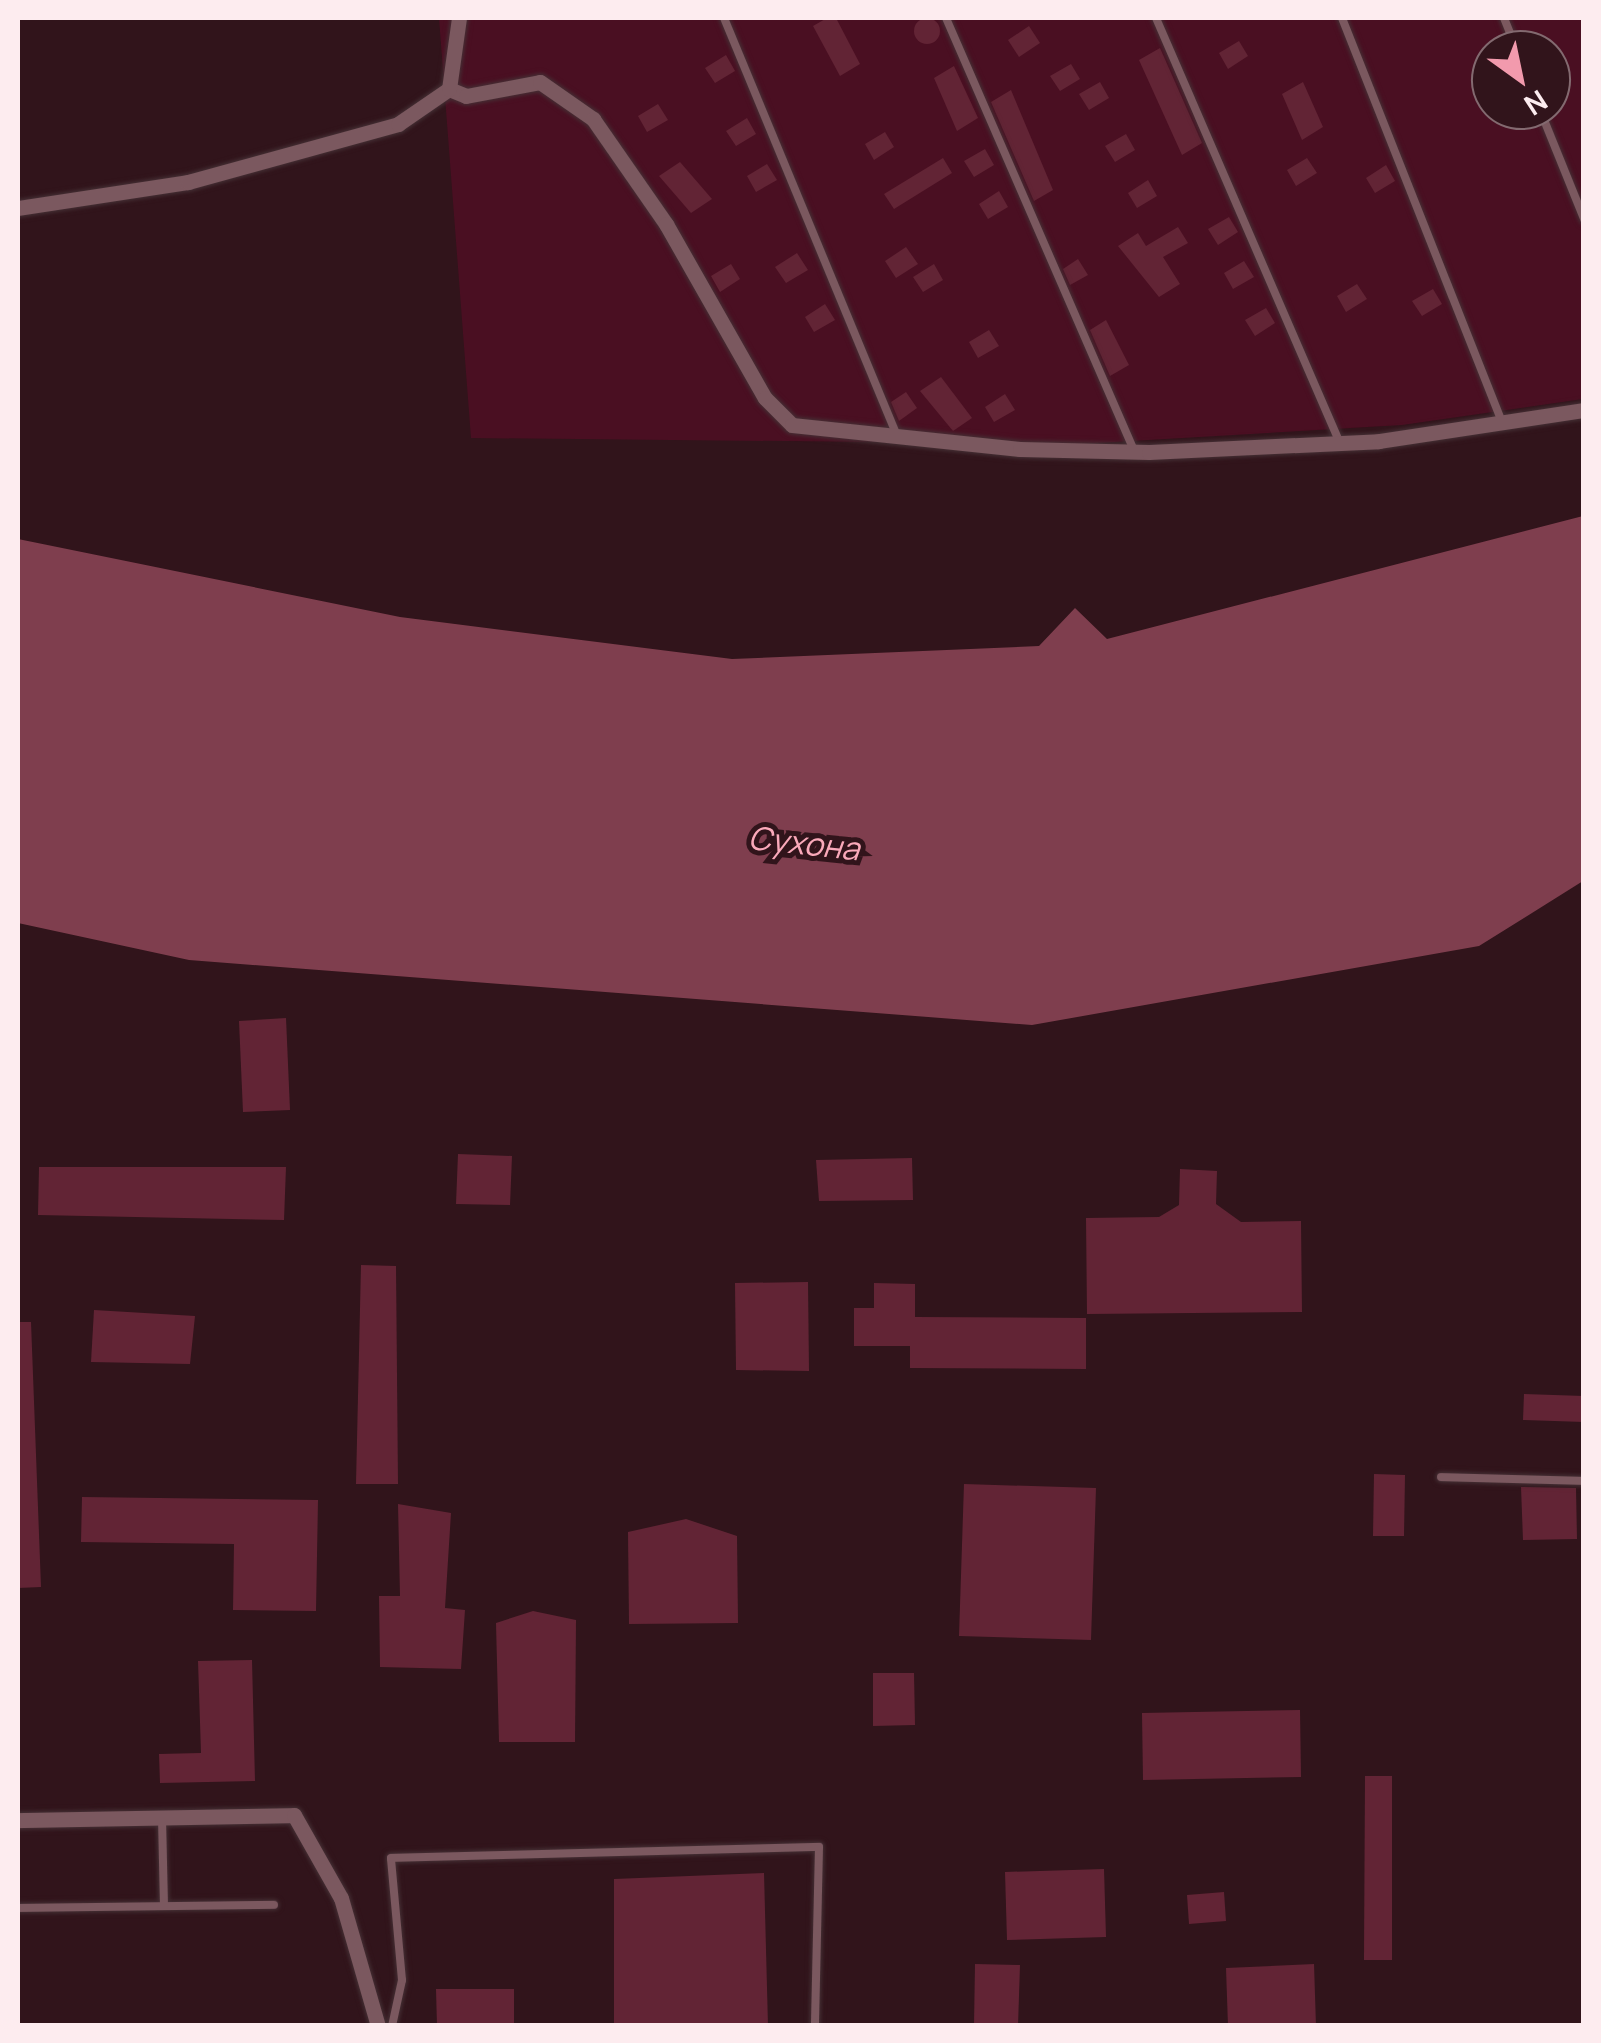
<!DOCTYPE html>
<html>
<head>
<meta charset="utf-8">
<style>
  body { margin:0 }
  #map { position:relative; width:1601px; height:2043px; overflow:hidden; background:#31141b; font-family:Manrope,sans-serif }
  div>[style] { position:absolute }
  [style*='--x'] { left:calc(var(--x)*1px); top:calc(var(--y)*1px); width:calc(var(--w)*1px); rotate:calc(var(--a)*1deg) }
  .green>* { inset:0; background:#4a0f22 }
  .water>* { inset:0; background:#7f3e4e }
  .building>* { inset:0; background:#622435 }
  .round { border-radius:50% }
  .roads { filter:drop-shadow(0 0 2px #453035) drop-shadow(0 0 2px #453035) }
  .lane>* { height:8px; margin:-4px; padding:0 4px; transform-origin:4px; border-radius:4px; background:#7b585f }
  .street>* { height:15px; margin:-7.5px; padding:0 7.5px; transform-origin:7.5px; border-radius:7.5px; background:#7b585f }
  span { translate:-50% -50%; white-space:nowrap; text-align:center; line-height:1.15; -webkit-text-stroke:10px #31141b; paint-order:stroke }
  .water-label { font-size:32px; color:#faa9ba; font-style:italic }
  .frame { position:absolute; inset:0; border:20px solid #fdecef; pointer-events:none }
  .north { position:absolute; left:1471px; top:30px; width:100px; height:100px; box-sizing:border-box; background:#31141b; border:2px solid #836a70; border-radius:50%; rotate:147deg; font-size:28px; font-weight:700; line-height:40px; text-align:center; color:#fdecef }
  .north::after { content:''; display:block; margin:auto; width:35px; height:45px; background:#f29aad; clip-path:polygon(50% 0,100% 100%,50% 72%,0 100%) }
</style>
</head>
<body>
<div id="map">
  <div class="green">
    <div style="clip-path:polygon(evenodd,439px 18px,1583px 18px,1583px 399px,1402px 425px,1080px 444px,471px 438px,439px 18px,1491px 50px,1551px 50px,1551px 110px,1491px 110px,1491px 50px)"></div>
  </div>
  <div class="water">
    <div style="clip-path:polygon(1583px 516px,1583px 881px,1479px 946px,1032px 1025px,189px 960px,18px 923px,18px 539px,400px 617px,732px 659px,1039px 646px,1075px 608px,1107px 639px)"></div>
  </div>
  <div class="building">
    <div style="clip-path:polygon(827px 18px,836px 18px,860px 64px,840px 76px,813px 26px)"></div>
    <div class="round" style="left:914px;top:18px;width:26px;height:26px"></div>
    <div style="clip-path:polygon(1029px 26px,1040px 43px,1019px 57px,1008px 40px)"></div>
    <div style="clip-path:polygon(1239px 41px,1248px 56px,1228px 69px,1219px 53px)"></div>
    <div style="clip-path:polygon(1160px 48px,1202px 143px,1182px 155px,1139px 60px)"></div>
    <div style="clip-path:polygon(726px 55px,735px 71px,715px 83px,705px 68px)"></div>
    <div style="clip-path:polygon(1071px 64px,1080px 79px,1060px 91px,1050px 76px)"></div>
    <div style="clip-path:polygon(954px 66px,978px 118px,957px 131px,934px 78px)"></div>
    <div style="clip-path:polygon(1100px 82px,1109px 98px,1089px 110px,1079px 94px)"></div>
    <div style="clip-path:polygon(1303px 82px,1323px 127px,1302px 140px,1282px 94px)"></div>
    <div style="clip-path:polygon(1011px 90px,1053px 190px,1034px 201px,991px 102px)"></div>
    <div style="clip-path:polygon(658px 104px,668px 120px,647px 132px,638px 116px)"></div>
    <div style="clip-path:polygon(747px 118px,756px 134px,736px 146px,726px 131px)"></div>
    <div style="clip-path:polygon(885px 132px,894px 147px,874px 160px,865px 144px)"></div>
    <div style="clip-path:polygon(1126px 134px,1135px 150px,1115px 162px,1105px 146px)"></div>
    <div style="clip-path:polygon(985px 149px,994px 165px,974px 177px,964px 161px)"></div>
    <div style="clip-path:polygon(943px 158px,952px 173px,894px 209px,884px 194px)"></div>
    <div style="clip-path:polygon(1307px 158px,1317px 173px,1296px 186px,1287px 170px)"></div>
    <div style="clip-path:polygon(680px 162px,712px 199px,691px 213px,659px 176px)"></div>
    <div style="clip-path:polygon(767px 164px,777px 180px,756px 192px,747px 176px)"></div>
    <div style="clip-path:polygon(1386px 165px,1395px 181px,1375px 193px,1366px 178px)"></div>
    <div style="clip-path:polygon(1148px 180px,1157px 196px,1137px 208px,1128px 193px)"></div>
    <div style="clip-path:polygon(999px 191px,1008px 207px,988px 219px,979px 204px)"></div>
    <div style="clip-path:polygon(1229px 217px,1238px 232px,1218px 245px,1208px 229px)"></div>
    <div style="clip-path:polygon(1178px 227px,1188px 243px,1163px 257px,1180px 284px,1159px 297px,1118px 246px,1138px 233px,1146px 246px)"></div>
    <div style="clip-path:polygon(906px 247px,918px 264px,896px 278px,885px 261px)"></div>
    <div style="clip-path:polygon(797px 253px,808px 270px,786px 283px,775px 267px)"></div>
    <div style="clip-path:polygon(1078px 259px,1088px 275px,1070px 285px,1063px 269px)"></div>
    <div style="clip-path:polygon(1244px 261px,1254px 277px,1233px 289px,1224px 273px)"></div>
    <div style="clip-path:polygon(731px 264px,740px 279px,720px 292px,711px 276px)"></div>
    <div style="clip-path:polygon(934px 264px,943px 280px,923px 292px,913px 277px)"></div>
    <div style="clip-path:polygon(1357px 284px,1367px 299px,1346px 312px,1337px 296px)"></div>
    <div style="clip-path:polygon(1433px 289px,1442px 304px,1422px 316px,1412px 301px)"></div>
    <div style="clip-path:polygon(825px 304px,835px 320px,814px 332px,805px 317px)"></div>
    <div style="clip-path:polygon(1266px 308px,1275px 323px,1255px 336px,1245px 320px)"></div>
    <div style="clip-path:polygon(1106px 320px,1129px 365px,1110px 376px,1090px 330px)"></div>
    <div style="clip-path:polygon(989px 330px,999px 346px,978px 358px,969px 342px)"></div>
    <div style="clip-path:polygon(941px 377px,972px 418px,953px 431px,920px 391px)"></div>
    <div style="clip-path:polygon(906px 392px,917px 408px,899px 421px,891px 402px)"></div>
    <div style="clip-path:polygon(1005px 394px,1015px 410px,994px 422px,985px 407px)"></div>
    <div style="clip-path:polygon(286px 1018px,290px 1110px,243px 1112px,239px 1021px)"></div>
    <div style="clip-path:polygon(458px 1154px,512px 1156px,510px 1205px,456px 1204px)"></div>
    <div style="clip-path:polygon(912px 1158px,913px 1200px,819px 1201px,816px 1160px)"></div>
    <div style="clip-path:polygon(39px 1167px,286px 1167px,284px 1220px,38px 1215px)"></div>
    <div style="clip-path:polygon(1180px 1169px,1217px 1171px,1216px 1204px,1241px 1222px,1301px 1221px,1302px 1312px,1087px 1314px,1086px 1218px,1159px 1217px,1179px 1205px)"></div>
    <div style="clip-path:polygon(361px 1265px,396px 1266px,398px 1484px,356px 1484px)"></div>
    <div style="clip-path:polygon(808px 1282px,809px 1371px,736px 1370px,735px 1283px)"></div>
    <div style="clip-path:polygon(874px 1283px,915px 1284px,915px 1317px,1086px 1318px,1086px 1369px,910px 1368px,910px 1346px,854px 1346px,854px 1308px,874px 1308px)"></div>
    <div style="clip-path:polygon(94px 1310px,195px 1316px,190px 1364px,91px 1362px)"></div>
    <div style="clip-path:polygon(18px 1322px,31px 1322px,41px 1587px,18px 1588px)"></div>
    <div style="clip-path:polygon(1524px 1394px,1584px 1396px,1584px 1422px,1523px 1420px)"></div>
    <div style="clip-path:polygon(1374px 1474px,1405px 1475px,1404px 1536px,1373px 1536px)"></div>
    <div style="clip-path:polygon(964px 1484px,1096px 1488px,1091px 1640px,959px 1636px)"></div>
    <div style="clip-path:polygon(1521px 1487px,1576px 1488px,1577px 1539px,1523px 1540px)"></div>
    <div style="clip-path:polygon(82px 1497px,318px 1500px,316px 1611px,233px 1610px,234px 1544px,81px 1542px)"></div>
    <div style="clip-path:polygon(398px 1504px,451px 1513px,445px 1608px,465px 1610px,461px 1669px,380px 1667px,379px 1596px,400px 1596px)"></div>
    <div style="clip-path:polygon(686px 1519px,737px 1536px,738px 1623px,629px 1624px,628px 1532px)"></div>
    <div style="clip-path:polygon(533px 1611px,576px 1620px,575px 1742px,499px 1742px,496px 1623px)"></div>
    <div style="clip-path:polygon(252px 1660px,255px 1781px,160px 1783px,159px 1754px,201px 1753px,198px 1661px)"></div>
    <div style="clip-path:polygon(873px 1673px,914px 1673px,915px 1725px,873px 1726px)"></div>
    <div style="clip-path:polygon(1300px 1710px,1301px 1777px,1143px 1780px,1142px 1713px)"></div>
    <div style="clip-path:polygon(1365px 1776px,1392px 1776px,1392px 1960px,1364px 1960px)"></div>
    <div style="clip-path:polygon(1104px 1869px,1106px 1937px,1007px 1940px,1005px 1872px)"></div>
    <div style="clip-path:polygon(764px 1873px,768px 2026px,614px 2026px,614px 1879px)"></div>
    <div style="clip-path:polygon(1224px 1892px,1226px 1921px,1189px 1924px,1187px 1895px)"></div>
    <div style="clip-path:polygon(975px 1964px,1020px 1965px,1018px 2026px,974px 2026px)"></div>
    <div style="clip-path:polygon(1314px 1964px,1316px 2026px,1228px 2026px,1226px 1968px)"></div>
    <div style="clip-path:polygon(436px 1989px,514px 1989px,514px 2026px,437px 2026px)"></div>
  </div>
  <div class="roads">
    <div class="lane">
      <div style="--x:724;--y:18;--w:450;--a:67.5"></div>
      <div style="--x:946;--y:18;--w:472;--a:66.5"></div>
      <div style="--x:1156;--y:18;--w:461;--a:66.6"></div>
      <div style="--x:1342;--y:18;--w:437;--a:68.4"></div>
      <div style="--x:1504;--y:18;--w:35;--a:68"></div>
      <div style="--x:1540;--y:110;--w:118;--a:68"></div>
      <div style="--x:1441;--y:1477;--w:143;--a:1.6"></div>
      <div style="--x:162;--y:1818;--w:88;--a:88.7"></div>
      <div style="--x:18;--y:1908;--w:256;--a:-0.7"></div>
      <div style="--x:392;--y:2026;--w:47;--a:-77.7"></div>
      <div style="--x:402;--y:1980;--w:122;--a:-95.2"></div>
      <div style="--x:391;--y:1858;--w:428;--a:-1.5"></div>
      <div style="--x:819;--y:1847;--w:179;--a:91.3"></div>
    </div>
    <div class="street">
      <div style="--x:449;--y:89;--w:18;--a:22"></div>
      <div style="--x:466;--y:96;--w:75;--a:-10.7"></div>
      <div style="--x:540;--y:82;--w:65;--a:34.9"></div>
      <div style="--x:593;--y:119;--w:128;--a:55.2"></div>
      <div style="--x:666;--y:224;--w:200;--a:60.4"></div>
      <div style="--x:765;--y:398;--w:38;--a:45"></div>
      <div style="--x:792;--y:425;--w:229;--a:6"></div>
      <div style="--x:1020;--y:449;--w:129;--a:1.3"></div>
      <div style="--x:1149;--y:452;--w:230;--a:-2.7"></div>
      <div style="--x:1379;--y:441;--w:207;--a:-8.6"></div>
      <div style="--x:18;--y:208;--w:172;--a:-8.7"></div>
      <div style="--x:188;--y:182;--w:218;--a:-15.4"></div>
      <div style="--x:398;--y:124;--w:62;--a:-34.5"></div>
      <div style="--x:449;--y:89;--w:72;--a:-82"></div>
      <div style="--x:18;--y:1820;--w:276;--a:-1"></div>
      <div style="--x:294;--y:1815;--w:95;--a:60.5"></div>
      <div style="--x:341;--y:1898;--w:133;--a:73.9"></div>
    </div>
  </div>
  <div class="water-label">
    <span style="left:804px;top:843px;rotate:6deg">Сухона</span>
  </div>
  <div class="frame"></div>
  <div class="north">N</div>
</div>
</body>
</html>
